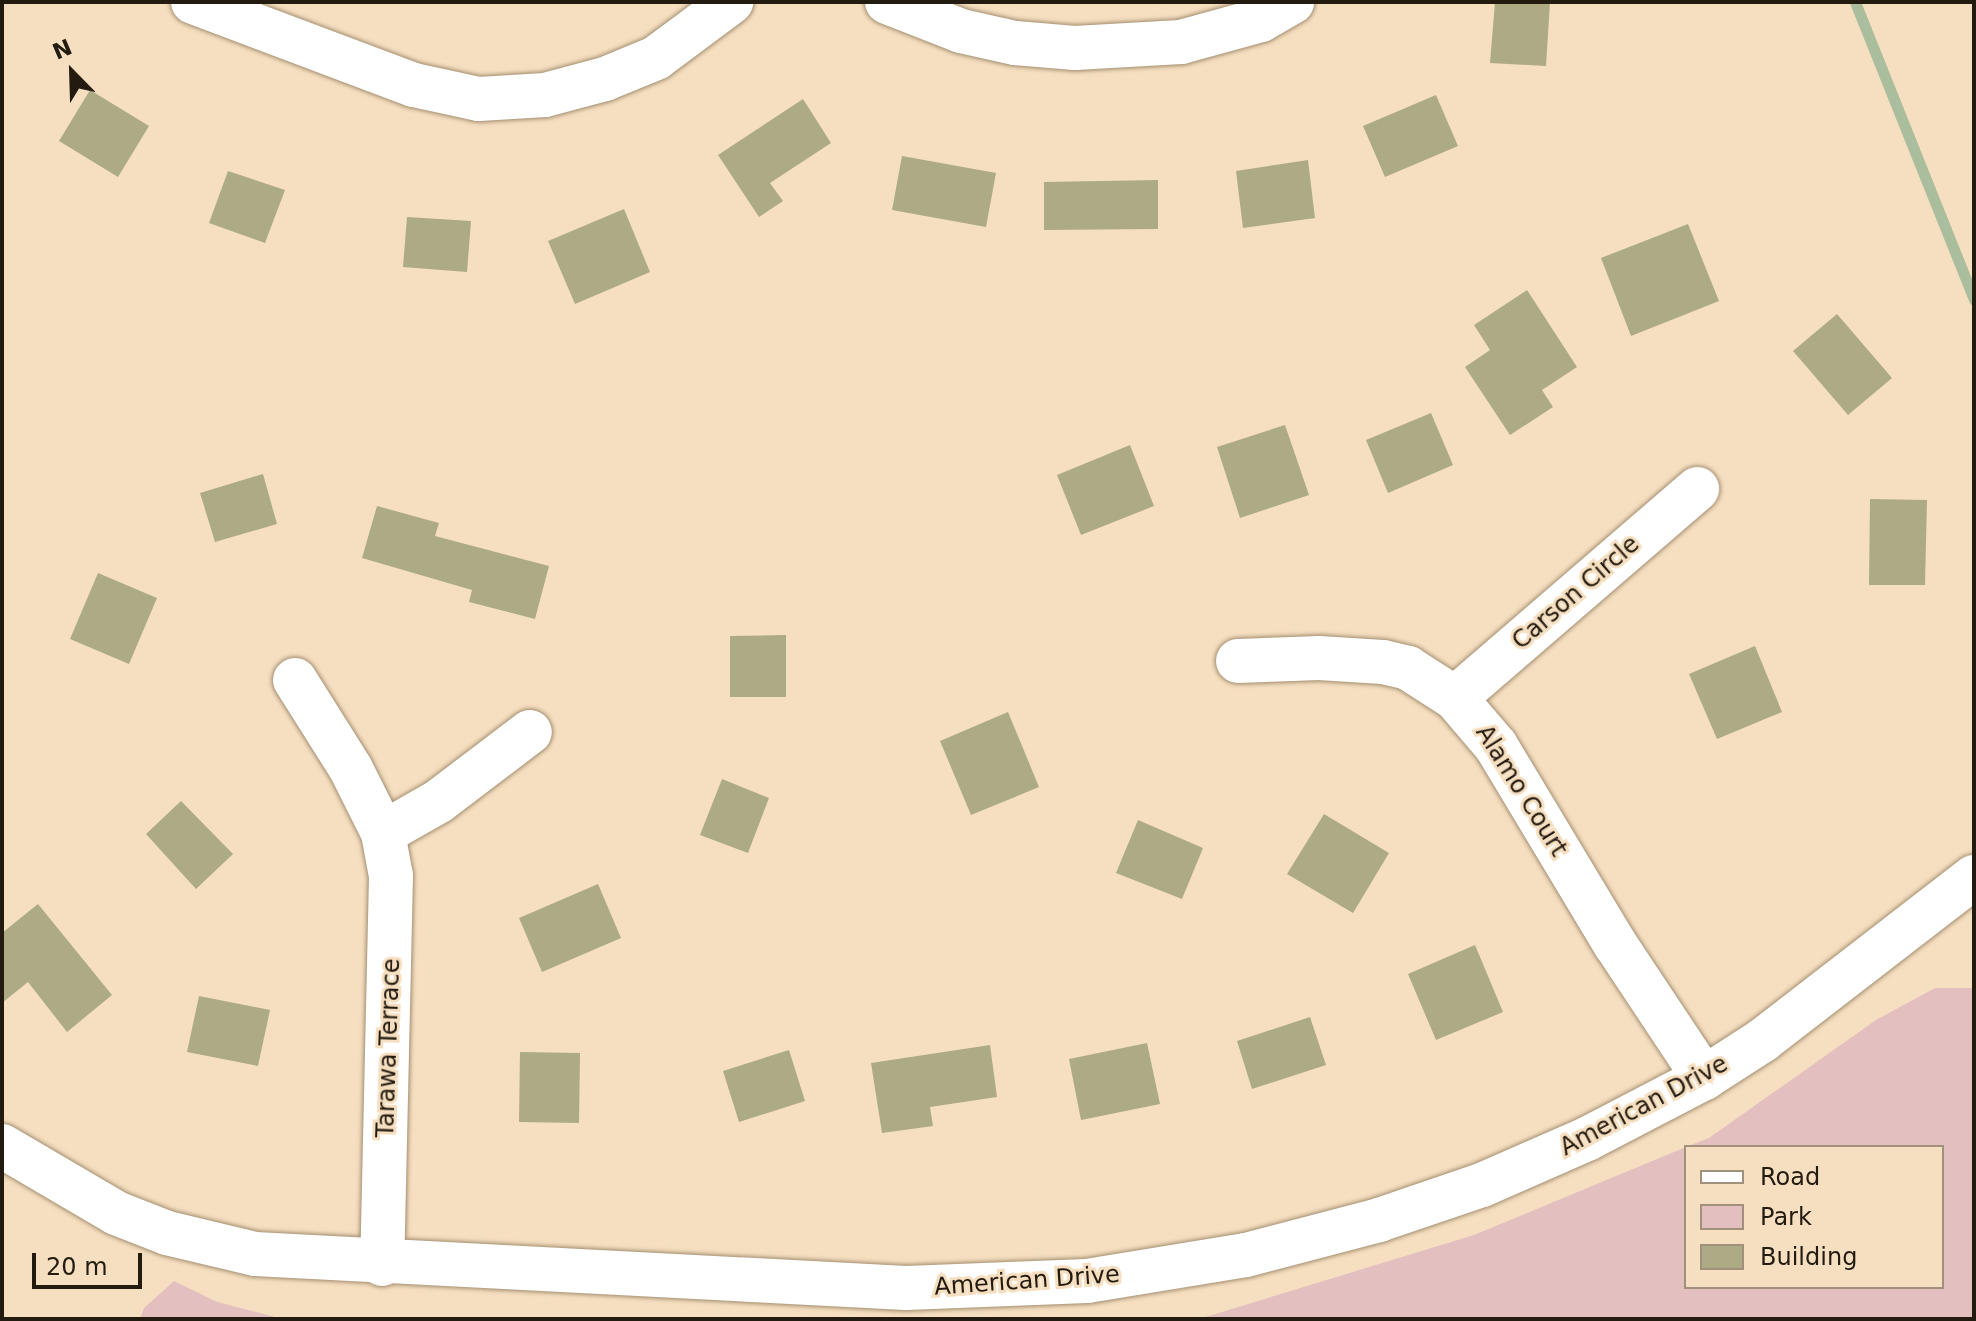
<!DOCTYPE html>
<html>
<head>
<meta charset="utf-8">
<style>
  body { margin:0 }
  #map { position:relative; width:1976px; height:1321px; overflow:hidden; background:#f6dfc0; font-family:"DejaVu Sans",sans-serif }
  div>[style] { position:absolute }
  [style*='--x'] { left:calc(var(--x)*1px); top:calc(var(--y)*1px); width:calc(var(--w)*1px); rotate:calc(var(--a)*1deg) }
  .green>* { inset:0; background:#e3bfbf }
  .stream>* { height:11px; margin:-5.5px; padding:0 5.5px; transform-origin:5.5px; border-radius:5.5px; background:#aabe9e }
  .building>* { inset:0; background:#adaa86 }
  .roads { filter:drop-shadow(0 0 2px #a48f72) drop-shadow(0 0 2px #a48f72) }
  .minor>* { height:44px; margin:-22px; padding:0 22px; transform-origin:22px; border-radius:22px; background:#fff }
  .tertiary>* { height:44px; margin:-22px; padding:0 22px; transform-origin:22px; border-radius:22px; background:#fff }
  span { translate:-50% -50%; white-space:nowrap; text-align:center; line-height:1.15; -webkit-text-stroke:6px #f6dfc0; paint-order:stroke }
  .street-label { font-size:24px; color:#231b10 }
  .frame { position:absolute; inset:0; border:4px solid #231b10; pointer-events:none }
  .legend { position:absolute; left:1684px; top:1145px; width:260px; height:144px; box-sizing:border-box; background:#f6dfc0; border:2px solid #a2917a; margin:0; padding:10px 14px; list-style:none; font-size:24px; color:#231b10 }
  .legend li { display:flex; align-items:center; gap:16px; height:40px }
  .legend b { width:40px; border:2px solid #a2917a }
  .north { position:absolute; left:32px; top:32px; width:80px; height:80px; -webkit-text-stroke:6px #f6dfc0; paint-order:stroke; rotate:337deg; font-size:22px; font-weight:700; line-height:32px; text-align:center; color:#231b10 }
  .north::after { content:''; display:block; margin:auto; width:28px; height:36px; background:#231b10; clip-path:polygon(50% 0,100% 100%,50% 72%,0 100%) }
  .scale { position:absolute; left:32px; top:1253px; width:110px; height:36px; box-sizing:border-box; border:4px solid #231b10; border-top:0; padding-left:10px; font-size:24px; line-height:28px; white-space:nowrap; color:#231b10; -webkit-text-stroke:6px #f6dfc0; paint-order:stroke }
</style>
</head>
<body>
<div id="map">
  <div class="green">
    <div style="clip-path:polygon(1935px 988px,1974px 988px,1974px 1319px,1199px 1319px,1474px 1235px,1686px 1147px,1686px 1287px,1942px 1287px,1942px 1147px,1686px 1147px,1709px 1138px,1876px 1020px)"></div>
    <div style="clip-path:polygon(174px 1281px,217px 1302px,283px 1319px,140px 1319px,144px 1308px)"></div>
  </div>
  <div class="stream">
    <div style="--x:1855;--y:2;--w:321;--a:68.2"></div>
  </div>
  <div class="building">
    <div style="clip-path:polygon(1495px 2px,1550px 2px,1546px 66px,1490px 63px)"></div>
    <div style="clip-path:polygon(90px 90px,149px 126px,118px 177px,59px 141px)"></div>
    <div style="clip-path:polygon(1436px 95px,1458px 146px,1385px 177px,1363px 126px)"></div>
    <div style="clip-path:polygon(803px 99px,831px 143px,770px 183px,783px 201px,759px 217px,718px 155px)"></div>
    <div style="clip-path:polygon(902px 156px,996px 173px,986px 227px,892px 210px)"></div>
    <div style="clip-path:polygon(1308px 160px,1315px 218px,1243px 228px,1236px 171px)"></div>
    <div style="clip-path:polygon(228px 171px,285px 190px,265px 243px,209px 223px)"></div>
    <div style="clip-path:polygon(1158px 180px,1158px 229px,1044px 230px,1044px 182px)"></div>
    <div style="clip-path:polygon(624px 209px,650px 272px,575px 304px,548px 241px)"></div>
    <div style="clip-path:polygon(407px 217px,471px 221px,467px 272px,403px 267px)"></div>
    <div style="clip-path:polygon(1688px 224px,1719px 301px,1631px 336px,1601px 258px)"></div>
    <div style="clip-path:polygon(1527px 290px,1577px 367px,1542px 390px,1553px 407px,1510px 435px,1465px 367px,1490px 350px,1474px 325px)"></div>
    <div style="clip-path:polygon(1837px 314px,1892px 378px,1848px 415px,1793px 351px)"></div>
    <div style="clip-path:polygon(1431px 413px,1453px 465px,1388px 493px,1366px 440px)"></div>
    <div style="clip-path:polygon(1285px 425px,1309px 495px,1240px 518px,1217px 447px)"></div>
    <div style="clip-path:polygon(1130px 445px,1154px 506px,1081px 535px,1057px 475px)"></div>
    <div style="clip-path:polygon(263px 474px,277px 524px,215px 542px,200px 493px)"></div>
    <div style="clip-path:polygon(1870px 499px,1927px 500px,1925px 585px,1869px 585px)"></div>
    <div style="clip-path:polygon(377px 506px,439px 523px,435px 536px,549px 566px,535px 619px,469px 602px,472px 590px,362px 558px)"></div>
    <div style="clip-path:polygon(98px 573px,157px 598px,129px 664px,70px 639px)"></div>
    <div style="clip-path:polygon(786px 635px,786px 697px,730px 697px,730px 636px)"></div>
    <div style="clip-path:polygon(1755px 646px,1782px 712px,1717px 739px,1689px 674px)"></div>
    <div style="clip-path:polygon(1008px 712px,1039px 787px,971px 815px,940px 741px)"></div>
    <div style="clip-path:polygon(722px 779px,769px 798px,748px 853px,700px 835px)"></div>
    <div style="clip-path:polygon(181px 801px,233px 854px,196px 889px,146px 834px)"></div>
    <div style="clip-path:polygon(1324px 814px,1389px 853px,1353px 913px,1287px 874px)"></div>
    <div style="clip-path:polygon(1138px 820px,1203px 848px,1182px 899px,1116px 873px)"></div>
    <div style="clip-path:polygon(598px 884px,621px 938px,542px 972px,519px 918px)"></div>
    <div style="clip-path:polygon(38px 904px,112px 995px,67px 1032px,28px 982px,2px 1003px,2px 933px)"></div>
    <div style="clip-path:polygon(1475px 945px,1503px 1012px,1436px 1040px,1408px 974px)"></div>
    <div style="clip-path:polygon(199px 996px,270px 1010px,258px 1066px,187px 1052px)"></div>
    <div style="clip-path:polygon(1310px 1017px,1326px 1065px,1252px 1089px,1237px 1041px)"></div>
    <div style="clip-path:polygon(1147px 1043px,1160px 1104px,1081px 1120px,1069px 1059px)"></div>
    <div style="clip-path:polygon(990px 1045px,997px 1097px,930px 1107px,933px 1126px,882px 1133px,871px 1063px)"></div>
    <div style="clip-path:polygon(789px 1050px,805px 1101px,739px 1122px,723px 1071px)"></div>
    <div style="clip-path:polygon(520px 1052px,580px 1053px,579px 1123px,519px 1122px)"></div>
  </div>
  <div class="roads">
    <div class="minor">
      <div style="--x:193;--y:2;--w:236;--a:20.6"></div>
      <div style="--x:414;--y:85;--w:66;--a:12.2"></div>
      <div style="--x:479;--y:99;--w:66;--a:-3.5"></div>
      <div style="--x:545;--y:95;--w:62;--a:-14.9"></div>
      <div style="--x:605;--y:79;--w:55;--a:-22.4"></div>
      <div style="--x:656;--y:58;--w:94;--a:-36.7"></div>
      <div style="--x:887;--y:2;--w:79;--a:21.4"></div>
      <div style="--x:961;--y:31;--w:55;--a:12.5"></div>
      <div style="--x:1015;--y:43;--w:60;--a:4.8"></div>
      <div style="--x:1075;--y:48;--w:106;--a:-3.2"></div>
      <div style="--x:1181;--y:42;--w:83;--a:-15.4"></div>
      <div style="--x:1261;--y:20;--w:36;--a:-30"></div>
      <div style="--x:1238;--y:661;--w:81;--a:-2.1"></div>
      <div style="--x:1319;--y:658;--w:64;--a:3.6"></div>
      <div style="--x:1383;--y:662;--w:26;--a:13"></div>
      <div style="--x:1408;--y:668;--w:56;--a:32.6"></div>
      <div style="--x:1455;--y:698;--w:63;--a:49.5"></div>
      <div style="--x:1496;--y:746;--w:231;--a:59"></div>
      <div style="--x:1615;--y:944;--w:161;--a:56.4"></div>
      <div style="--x:295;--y:680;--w:105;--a:57.8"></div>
      <div style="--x:351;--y:769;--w:72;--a:63.4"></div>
      <div style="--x:383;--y:833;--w:44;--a:79.5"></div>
      <div style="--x:391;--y:876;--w:388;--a:91.3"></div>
      <div style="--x:1455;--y:698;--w:320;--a:-40.8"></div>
      <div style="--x:383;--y:833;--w:64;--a:-29.7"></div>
      <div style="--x:439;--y:801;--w:114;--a:-37.2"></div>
    </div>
    <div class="tertiary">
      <div style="--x:2;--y:1146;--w:132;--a:30.4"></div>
      <div style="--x:116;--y:1213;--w:55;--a:21.4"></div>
      <div style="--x:167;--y:1233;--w:90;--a:13.4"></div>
      <div style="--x:255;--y:1254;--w:652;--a:2.99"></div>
      <div style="--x:906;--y:1288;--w:181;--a:-2.2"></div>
      <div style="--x:1087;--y:1281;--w:161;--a:-9.3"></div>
      <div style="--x:1246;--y:1255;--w:138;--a:-14.7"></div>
      <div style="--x:1379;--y:1220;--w:109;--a:-18.8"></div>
      <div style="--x:1482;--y:1185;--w:115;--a:-23.7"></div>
      <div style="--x:1587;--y:1139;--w:132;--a:-27.5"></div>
      <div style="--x:1704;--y:1078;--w:70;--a:-32.8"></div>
      <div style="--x:1763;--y:1040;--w:267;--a:-37.7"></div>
    </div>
  </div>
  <div class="street-label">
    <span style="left:1576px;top:593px;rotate:-41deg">Carson Circle</span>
    <span style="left:1521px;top:791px;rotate:58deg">Alamo Court</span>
    <span style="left:389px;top:1048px;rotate:-88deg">Tarawa Terrace</span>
    <span style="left:1644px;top:1106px;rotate:-28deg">American Drive</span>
    <span style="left:1027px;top:1281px;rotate:-4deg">American Drive</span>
  </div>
  <div class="frame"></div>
  <ul class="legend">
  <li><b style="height:10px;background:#fff"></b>Road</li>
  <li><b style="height:22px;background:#e3bfbf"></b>Park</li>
  <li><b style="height:22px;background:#adaa86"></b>Building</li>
  </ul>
  <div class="north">N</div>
  <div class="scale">20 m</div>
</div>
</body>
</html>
